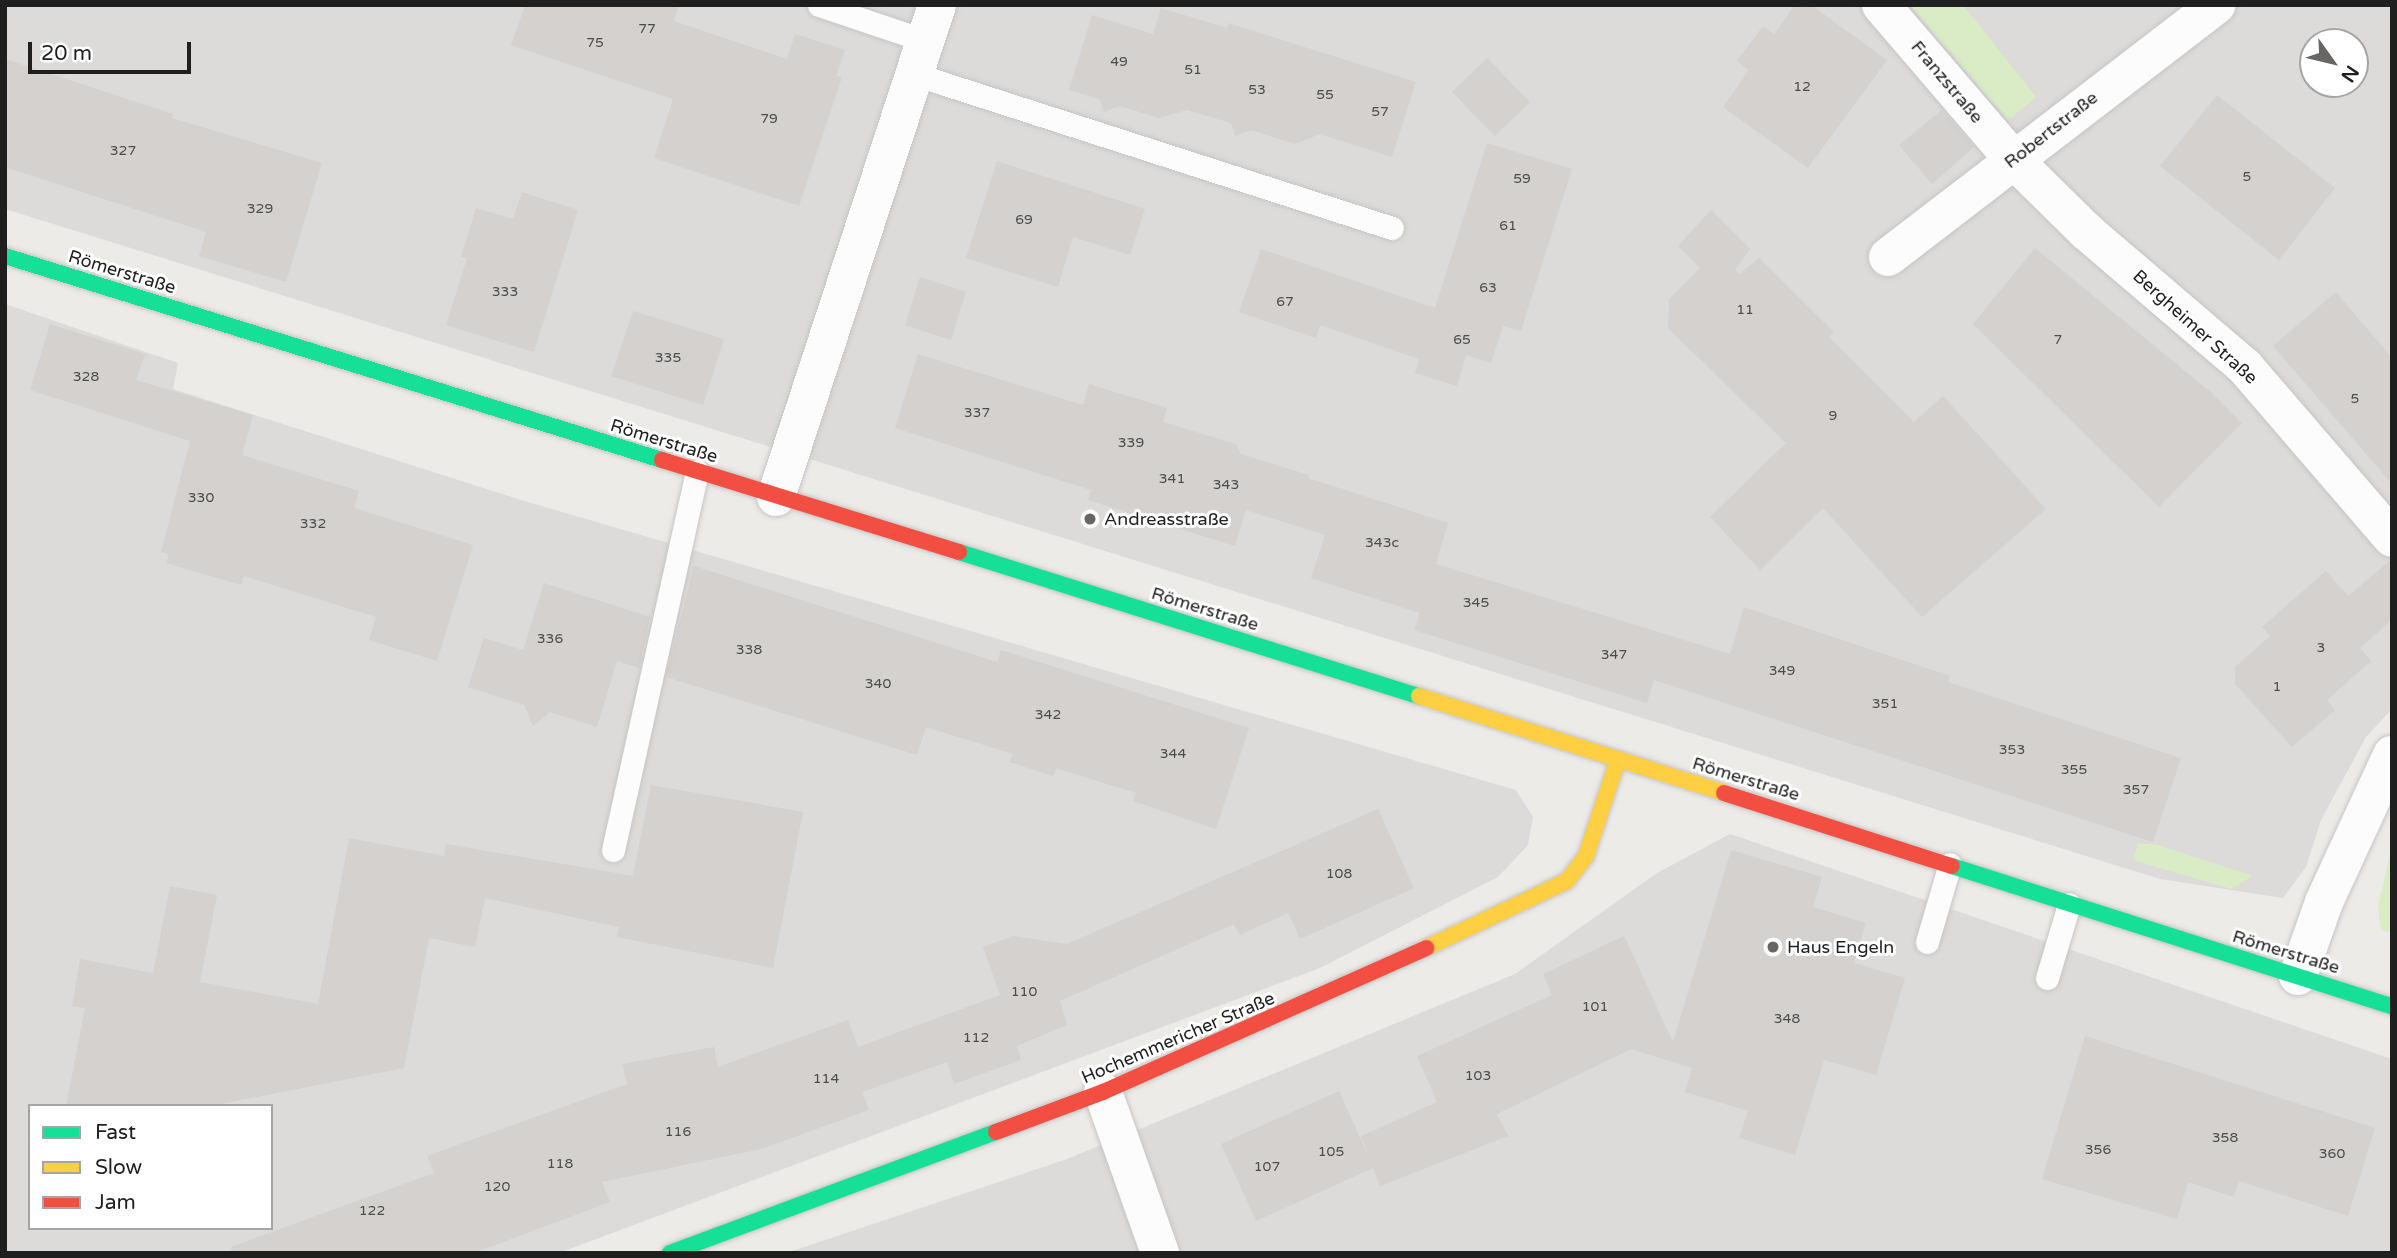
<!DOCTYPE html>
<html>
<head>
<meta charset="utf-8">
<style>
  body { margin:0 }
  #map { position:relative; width:2397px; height:1258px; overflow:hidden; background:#edebe8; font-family:"Varela Round",sans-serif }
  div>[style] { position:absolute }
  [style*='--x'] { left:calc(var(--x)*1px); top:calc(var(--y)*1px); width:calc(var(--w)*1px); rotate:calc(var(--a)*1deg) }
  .residential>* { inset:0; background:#dcdbd9 }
  .grass>* { inset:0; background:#daecc5 }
  .building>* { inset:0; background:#d4d1cf }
  .roads { filter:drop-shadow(0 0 2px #c6c5c4) drop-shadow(0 0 2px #c6c5c4) }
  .lane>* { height:23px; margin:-11.5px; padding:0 11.5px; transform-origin:11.5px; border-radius:11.5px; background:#fcfcfc }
  .street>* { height:38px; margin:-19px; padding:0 19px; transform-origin:19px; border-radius:19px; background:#fcfcfc }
  .fast>* { height:16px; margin:-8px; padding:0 8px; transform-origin:8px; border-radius:8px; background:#16e098 }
  .slow>* { height:16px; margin:-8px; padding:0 8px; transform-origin:8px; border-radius:8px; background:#ffcf43 }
  .jam>* { height:16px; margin:-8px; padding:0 8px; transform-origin:8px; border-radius:8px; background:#f24e42 }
  .dots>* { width:19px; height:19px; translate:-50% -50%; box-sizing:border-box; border:4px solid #fff; border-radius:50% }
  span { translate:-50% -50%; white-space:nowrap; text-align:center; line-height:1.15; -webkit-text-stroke:6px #fff; paint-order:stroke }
  .number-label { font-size:14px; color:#4c4c4b }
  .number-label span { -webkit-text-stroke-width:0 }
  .street-label { font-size:18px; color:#1f1f1f }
  .poi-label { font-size:18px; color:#1f1f1f }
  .left { translate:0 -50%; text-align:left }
  .frame { position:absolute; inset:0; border:7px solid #1f1f1f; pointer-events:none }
  .legend { position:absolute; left:28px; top:1104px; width:245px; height:126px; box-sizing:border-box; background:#fff; border:2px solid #a5a5a5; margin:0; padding:9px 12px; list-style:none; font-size:21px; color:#1f1f1f }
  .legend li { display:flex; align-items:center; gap:14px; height:35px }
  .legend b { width:35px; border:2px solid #a5a5a5 }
  .north { position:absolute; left:2299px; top:28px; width:70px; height:70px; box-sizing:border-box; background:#fff; border:2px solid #a5a5a5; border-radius:50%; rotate:124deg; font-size:19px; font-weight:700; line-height:28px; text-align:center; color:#1f1f1f }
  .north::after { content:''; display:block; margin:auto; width:24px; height:32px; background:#676665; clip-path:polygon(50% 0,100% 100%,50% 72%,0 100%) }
  .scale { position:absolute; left:28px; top:42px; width:163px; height:32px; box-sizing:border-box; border:4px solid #1f1f1f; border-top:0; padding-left:9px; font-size:21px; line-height:24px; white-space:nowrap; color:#1f1f1f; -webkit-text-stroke:5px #fff; paint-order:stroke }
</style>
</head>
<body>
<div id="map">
  <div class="residential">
    <div style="clip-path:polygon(evenodd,5px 5px,2392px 5px,2392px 709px,2366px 737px,2321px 820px,2306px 867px,2283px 898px,2160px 879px,5px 209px,5px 5px,2313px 42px,2355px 42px,2355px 84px,2313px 84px,2313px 42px)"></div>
    <div style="clip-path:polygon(evenodd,5px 304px,178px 363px,173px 389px,521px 500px,1516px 790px,1533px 817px,1528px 845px,1498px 877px,1320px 968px,559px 1253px,5px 1253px,5px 304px,30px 1106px,271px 1106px,271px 1228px,30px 1228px,30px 1106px)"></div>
    <div style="clip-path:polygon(1730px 834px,2392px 1059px,2392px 1253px,786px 1253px,1067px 1159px,1515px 974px,1657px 873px)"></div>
  </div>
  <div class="grass">
    <div style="clip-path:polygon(1910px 5px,1963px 5px,2036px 97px,2008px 120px)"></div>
    <div style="clip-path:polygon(2138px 843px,2158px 845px,2253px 876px,2231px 889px,2133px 860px)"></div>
    <div style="clip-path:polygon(2392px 846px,2392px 932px,2381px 931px,2378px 906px)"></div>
  </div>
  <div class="building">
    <div style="clip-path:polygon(525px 5px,679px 5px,674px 21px,787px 59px,795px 34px,845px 50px,836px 76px,842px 77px,799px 206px,654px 158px,673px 99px,511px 45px)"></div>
    <div style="clip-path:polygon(1795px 5px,1811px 5px,1887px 60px,1808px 168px,1723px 107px,1749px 70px,1737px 61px,1763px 26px,1774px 34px)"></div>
    <div style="clip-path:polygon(1161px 8px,1227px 28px,1228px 23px,1416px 82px,1392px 157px,1320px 134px,1295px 144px,1251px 130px,1235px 136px,1231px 123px,1187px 110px,1159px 118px,1120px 106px,1104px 112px,1099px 99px,1069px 90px,1092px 15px,1153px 34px)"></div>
    <div style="clip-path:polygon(1487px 58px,1530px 102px,1495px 136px,1452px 92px)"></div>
    <div style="clip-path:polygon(5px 59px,173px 114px,172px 118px,322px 163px,286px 282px,199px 256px,206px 232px,5px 167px)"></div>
    <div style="clip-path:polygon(2217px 95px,2335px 188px,2279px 260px,2160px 166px)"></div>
    <div style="clip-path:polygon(1942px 110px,1974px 147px,1932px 184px,1899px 145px)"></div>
    <div style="clip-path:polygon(1487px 143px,1572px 169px,1521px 331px,1503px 326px,1491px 363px,1466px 355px,1457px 386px,1415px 373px,1419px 359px,1320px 325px,1316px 338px,1239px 312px,1261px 249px,1435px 308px)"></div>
    <div style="clip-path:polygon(997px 161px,1145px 209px,1130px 255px,1073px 237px,1058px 287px,966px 258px)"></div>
    <div style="clip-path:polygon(522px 192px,578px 210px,534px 352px,446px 325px,467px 258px,461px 257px,476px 208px,513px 219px)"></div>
    <div style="clip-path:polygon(1711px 210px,1750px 249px,1735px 270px,1739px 274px,1759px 258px,1834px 332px,1829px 337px,1914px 422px,1943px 396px,2046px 509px,1922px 617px,1823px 508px,1760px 570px,1710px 517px,1786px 443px,1668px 328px,1669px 299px,1700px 268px,1678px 246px)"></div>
    <div style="clip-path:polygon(2035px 248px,2212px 393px,2242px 423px,2159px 507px,1973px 324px)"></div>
    <div style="clip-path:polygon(920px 277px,966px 292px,951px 340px,905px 325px)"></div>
    <div style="clip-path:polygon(2336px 292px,2392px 358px,2392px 484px,2273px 346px)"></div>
    <div style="clip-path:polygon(633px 311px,724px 339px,703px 405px,611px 376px)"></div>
    <div style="clip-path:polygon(50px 324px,145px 354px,136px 380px,253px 415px,242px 455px,359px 491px,354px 508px,473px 545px,437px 661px,369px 640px,376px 617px,244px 576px,241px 585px,166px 563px,169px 554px,161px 552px,190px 441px,30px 390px)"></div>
    <div style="clip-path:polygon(918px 354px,1083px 405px,1089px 384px,1167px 408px,1163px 422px,1236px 444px,1241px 454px,1309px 475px,1308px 478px,1448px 523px,1436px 564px,1730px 654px,1744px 607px,1950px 676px,1948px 682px,2181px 758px,2153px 842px,1654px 680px,1647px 703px,1414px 630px,1420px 613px,1311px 578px,1325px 535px,1246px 510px,1235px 546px,1088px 500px,1091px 490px,895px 428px)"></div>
    <div style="clip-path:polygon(2392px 559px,2392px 620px,2360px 648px,2371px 661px,2327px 700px,2335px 710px,2292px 747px,2235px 684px,2235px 667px,2270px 636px,2262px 627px,2326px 571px,2348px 596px)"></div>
    <div style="clip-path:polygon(694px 566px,997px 662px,1001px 650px,1249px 728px,1216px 829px,1133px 801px,1136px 793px,1056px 768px,1053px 776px,1009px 762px,1013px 754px,926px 727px,917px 755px,666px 677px)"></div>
    <div style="clip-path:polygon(544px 583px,650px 617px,639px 668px,617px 661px,597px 727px,550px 712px,533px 726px,524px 705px,468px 687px,484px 638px,523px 650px)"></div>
    <div style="clip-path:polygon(651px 785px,803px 812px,773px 968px,617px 937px,619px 927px,485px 898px,475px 947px,429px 938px,404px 1068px,210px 1106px,66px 1106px,85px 1008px,72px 1006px,80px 959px,153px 973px,170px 886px,217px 895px,200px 982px,318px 1004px,349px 838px,444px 856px,446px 844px,633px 876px)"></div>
    <div style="clip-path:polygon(1378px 809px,1414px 888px,1300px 939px,1288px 913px,1240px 935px,1234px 924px,1060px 1001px,1067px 1025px,1017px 1046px,1021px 1060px,954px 1084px,947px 1062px,862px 1092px,869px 1110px,761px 1149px,602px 1182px,610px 1202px,474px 1253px,232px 1253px,231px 1247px,434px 1173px,427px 1156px,627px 1084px,622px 1064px,714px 1047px,718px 1067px,848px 1020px,858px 1047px,1000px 995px,983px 947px,1013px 936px,1067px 944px)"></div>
    <div style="clip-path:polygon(1731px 850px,1822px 877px,1813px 907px,1866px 923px,1854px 963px,1905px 978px,1876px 1075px,1824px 1060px,1795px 1155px,1739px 1138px,1748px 1111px,1685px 1092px,1692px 1068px,1631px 1049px,1497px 1114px,1508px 1136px,1380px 1186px,1373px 1168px,1256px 1221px,1221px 1144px,1339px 1091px,1371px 1162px,1361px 1136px,1437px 1102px,1417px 1056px,1552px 995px,1543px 974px,1624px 936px,1673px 1042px)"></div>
    <div style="clip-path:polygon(2085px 1036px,2375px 1128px,2348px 1216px,2239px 1181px,2234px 1197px,2188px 1182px,2177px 1219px,2042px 1179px)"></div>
  </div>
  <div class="roads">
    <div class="lane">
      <div style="--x:819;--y:5;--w:113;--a:18.6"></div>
      <div style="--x:914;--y:74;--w:502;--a:17.86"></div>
      <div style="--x:613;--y:850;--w:388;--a:-77.5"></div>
      <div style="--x:1927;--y:942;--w:81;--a:-73.6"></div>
      <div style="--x:2047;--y:978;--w:77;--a:-73.4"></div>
    </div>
    <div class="street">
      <div style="--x:1881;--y:5;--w:203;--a:49.4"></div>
      <div style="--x:2013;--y:159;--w:104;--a:44.6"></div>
      <div style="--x:2087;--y:232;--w:208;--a:40.5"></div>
      <div style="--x:2245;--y:367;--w:225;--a:49.3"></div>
      <div style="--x:1888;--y:257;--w:414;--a:-37.5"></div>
      <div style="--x:776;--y:497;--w:518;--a:-71.88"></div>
      <div style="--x:2298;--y:976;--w:78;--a:-70.6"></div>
      <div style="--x:2324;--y:902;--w:162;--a:-65.2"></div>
      <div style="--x:1103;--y:1092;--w:171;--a:70.5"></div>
    </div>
    <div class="fast">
      <div style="--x:5;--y:256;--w:688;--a:17.25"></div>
      <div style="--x:959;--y:552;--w:482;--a:17.4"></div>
      <div style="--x:1952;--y:866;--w:462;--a:17.7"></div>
      <div style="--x:670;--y:1253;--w:348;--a:-20.4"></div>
    </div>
    <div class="slow">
      <div style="--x:1419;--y:696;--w:320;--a:17.6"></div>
      <div style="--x:1426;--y:948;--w:156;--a:-25.4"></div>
      <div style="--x:1567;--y:881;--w:31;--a:-53"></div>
      <div style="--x:1586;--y:856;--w:101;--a:-71.6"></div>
    </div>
    <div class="jam">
      <div style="--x:662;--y:460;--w:311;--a:17.2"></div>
      <div style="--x:1724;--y:793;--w:239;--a:17.8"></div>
      <div style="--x:996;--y:1132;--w:114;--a:-20.5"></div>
      <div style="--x:1103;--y:1092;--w:354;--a:-24"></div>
    </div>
  </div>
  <div class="dots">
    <div style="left:1090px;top:519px;background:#676665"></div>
    <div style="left:1773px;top:947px;background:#676665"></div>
  </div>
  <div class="number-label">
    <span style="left:647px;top:29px">77</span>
    <span style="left:595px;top:43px">75</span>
    <span style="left:1119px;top:62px">49</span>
    <span style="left:1193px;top:70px">51</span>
    <span style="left:1802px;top:87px">12</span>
    <span style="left:1257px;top:90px">53</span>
    <span style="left:1325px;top:95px">55</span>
    <span style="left:1380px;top:112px">57</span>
    <span style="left:769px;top:119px">79</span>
    <span style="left:123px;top:151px">327</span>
    <span style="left:2247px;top:177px">5</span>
    <span style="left:1522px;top:179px">59</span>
    <span style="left:260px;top:209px">329</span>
    <span style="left:1024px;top:220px">69</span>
    <span style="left:1508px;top:226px">61</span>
    <span style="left:1488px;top:288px">63</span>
    <span style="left:505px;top:292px">333</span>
    <span style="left:1285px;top:302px">67</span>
    <span style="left:1745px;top:310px">11</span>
    <span style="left:1462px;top:340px">65</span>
    <span style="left:2058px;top:340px">7</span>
    <span style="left:668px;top:358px">335</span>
    <span style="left:86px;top:377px">328</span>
    <span style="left:2355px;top:399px">5</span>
    <span style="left:977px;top:413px">337</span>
    <span style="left:1833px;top:416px">9</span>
    <span style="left:1131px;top:443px">339</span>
    <span style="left:1172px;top:479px">341</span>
    <span style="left:1226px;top:485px">343</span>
    <span style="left:201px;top:498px">330</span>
    <span style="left:313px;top:524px">332</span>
    <span style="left:1382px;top:543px">343c</span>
    <span style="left:1476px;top:603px">345</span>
    <span style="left:550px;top:639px">336</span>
    <span style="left:2321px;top:648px">3</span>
    <span style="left:749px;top:650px">338</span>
    <span style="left:1614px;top:655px">347</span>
    <span style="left:1782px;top:671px">349</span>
    <span style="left:878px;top:684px">340</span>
    <span style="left:2277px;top:687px">1</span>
    <span style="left:1885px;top:704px">351</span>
    <span style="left:1048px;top:715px">342</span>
    <span style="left:2012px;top:750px">353</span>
    <span style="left:1173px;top:754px">344</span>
    <span style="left:2074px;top:770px">355</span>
    <span style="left:2136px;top:790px">357</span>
    <span style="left:1339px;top:874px">108</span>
    <span style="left:1024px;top:992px">110</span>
    <span style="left:1595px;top:1007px">101</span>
    <span style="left:1787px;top:1019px">348</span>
    <span style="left:976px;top:1038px">112</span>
    <span style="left:1478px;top:1076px">103</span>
    <span style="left:826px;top:1079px">114</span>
    <span style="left:678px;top:1132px">116</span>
    <span style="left:2225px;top:1138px">358</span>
    <span style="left:2098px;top:1150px">356</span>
    <span style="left:1331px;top:1152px">105</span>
    <span style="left:2332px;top:1154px">360</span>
    <span style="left:560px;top:1164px">118</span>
    <span style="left:1267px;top:1167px">107</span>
    <span style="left:497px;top:1187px">120</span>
    <span style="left:372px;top:1211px">122</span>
  </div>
  <div class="street-label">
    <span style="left:1947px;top:82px;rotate:50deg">Franzstraße</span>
    <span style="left:2051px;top:130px;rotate:-38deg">Robertstraße</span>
    <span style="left:122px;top:272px;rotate:17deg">Römerstraße</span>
    <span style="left:2195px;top:327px;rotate:42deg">Bergheimer Straße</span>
    <span style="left:664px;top:441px;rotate:17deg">Römerstraße</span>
    <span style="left:1205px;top:609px;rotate:17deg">Römerstraße</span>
    <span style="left:1746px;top:779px;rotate:17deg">Römerstraße</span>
    <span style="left:2286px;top:952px;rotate:17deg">Römerstraße</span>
    <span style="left:1178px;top:1038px;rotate:-23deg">Hochemmericher Straße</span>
  </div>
  <div class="poi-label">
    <span class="left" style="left:1104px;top:519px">Andreasstraße</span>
    <span class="left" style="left:1787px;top:947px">Haus Engeln</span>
  </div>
  <div class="frame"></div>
  <ul class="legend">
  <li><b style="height:9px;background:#16e098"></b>Fast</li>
  <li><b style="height:9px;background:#ffcf43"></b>Slow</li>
  <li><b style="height:9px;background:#f24e42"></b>Jam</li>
  </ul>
  <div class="north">N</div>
  <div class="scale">20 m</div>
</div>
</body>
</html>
